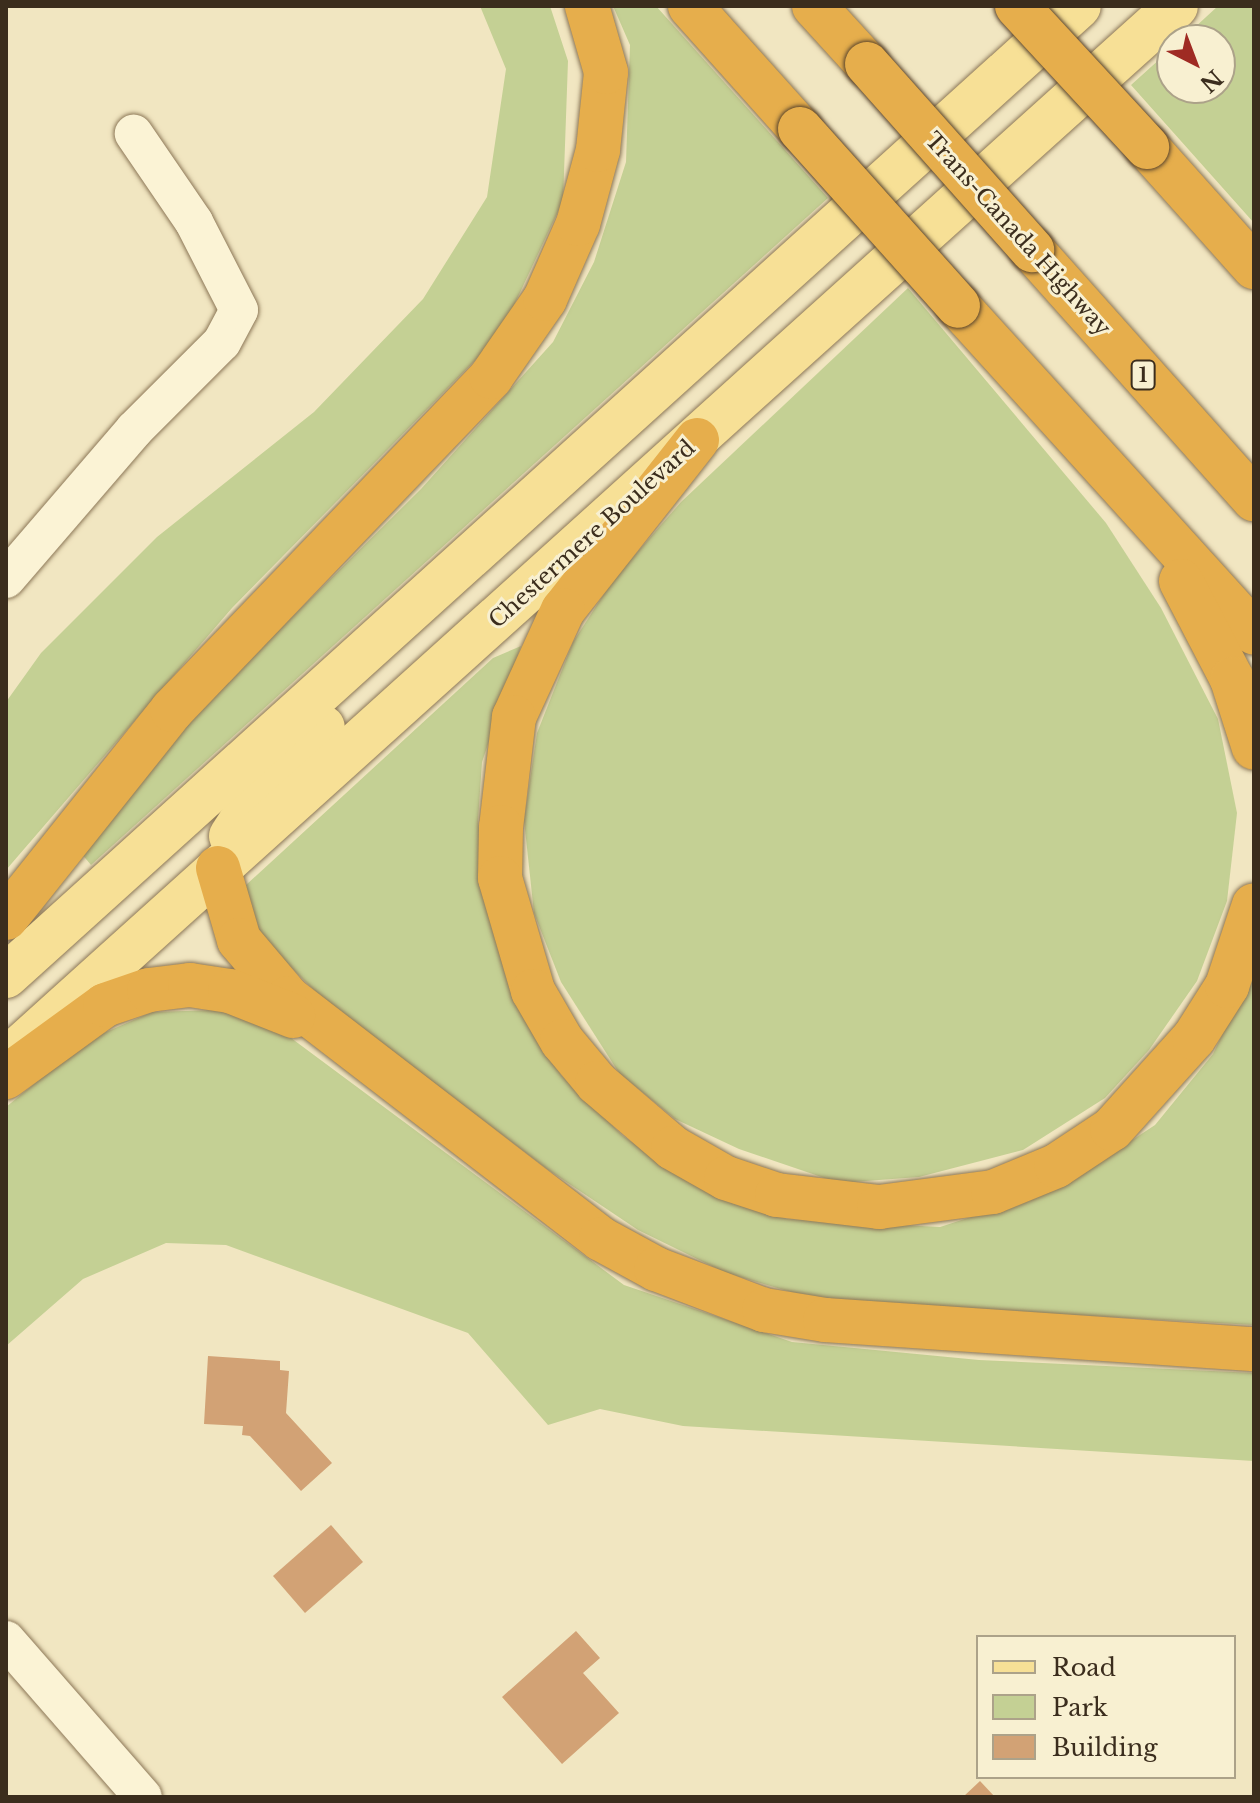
<!DOCTYPE html>
<html>
<head>
<meta charset="utf-8">
<style>
  body { margin:0 }
  #map { position:relative; width:1260px; height:1803px; overflow:hidden; background:#f1e6c1; font-family:"Libre Baskerville",serif }
  div>[style] { position:absolute }
  [style*='--x'] { left:calc(var(--x)*1px); top:calc(var(--y)*1px); width:calc(var(--w)*1px); rotate:calc(var(--a)*1deg) }
  .green>* { inset:0; background:#c4d094 }
  .building>* { inset:0; background:#d2a275 }
  .roads { filter:drop-shadow(0 0 2px #8c7757) drop-shadow(0 0 2px #8c7757) }
  .minor>* { height:38px; margin:-19px; padding:0 19px; transform-origin:19px; border-radius:19px; background:#fbf3d5 }
  .major>* { height:44px; margin:-22px; padding:0 22px; transform-origin:22px; border-radius:22px; background:#f7e096 }
  .highway>* { height:44px; margin:-22px; padding:0 22px; transform-origin:22px; border-radius:22px; background:#e6ae4c }
  .bridges { filter:drop-shadow(0 0 2px #59442c) drop-shadow(0 0 2px #59442c) }
  .highway-bridge>* { height:44px; margin:-22px; padding:0 22px; transform-origin:22px; border-radius:22px; background:#e6ae4c }
  span { translate:-50% -50%; white-space:nowrap; text-align:center; line-height:1.15; -webkit-text-stroke:6px #f8f0d1; paint-order:stroke }
  .shield-label span { padding:2px 6px; background:#f8f0d1; border:2px solid; border-radius:6px; -webkit-text-stroke-width:0 }
  .shield-label { font-size:20px; color:#3b2d1d; font-weight:700 }
  .street-label { font-size:22px; color:#3b2d1d }
  .frame { position:absolute; inset:0; border:8px solid #3b2d1d; pointer-events:none }
  .legend { position:absolute; left:976px; top:1635px; width:260px; height:144px; box-sizing:border-box; background:#f8f0d1; border:2px solid #aca289; margin:0; padding:10px 14px; list-style:none; font-size:24px; color:#3b2d1d }
  .legend li { display:flex; align-items:center; gap:16px; height:40px }
  .legend b { width:40px; border:2px solid #aca289 }
  .north { position:absolute; left:1156px; top:24px; width:80px; height:80px; box-sizing:border-box; background:#f8f0d1; border:2px solid #aca289; border-radius:50%; rotate:138deg; font-size:22px; font-weight:700; line-height:32px; text-align:center; color:#3b2d1d }
  .north::after { content:''; display:block; margin:auto; width:28px; height:36px; background:#9f2b23; clip-path:polygon(50% 0,100% 100%,50% 72%,0 100%) }
</style>
</head>
<body>
<div id="map">
  <div class="green">
    <div style="clip-path:polygon(480px 6px,550px 6px,568px 61px,563px 201px,500px 335px,232px 608px,6px 870px,6px 702px,41px 653px,157px 537px,314px 412px,423px 299px,487px 197px,506px 69px)"></div>
    <div style="clip-path:polygon(613px 6px,656px 6px,828px 198px,91px 865px,81px 853px,211px 697px,421px 489px,553px 342px,594px 262px,626px 162px,630px 45px)"></div>
    <div style="clip-path:polygon(1218px 6px,1254px 6px,1254px 223px,1131px 85px,1172px 48px,1172px 88px,1220px 88px,1220px 40px,1181px 40px)"></div>
    <div style="clip-path:polygon(908px 288px,1106px 523px,1161px 608px,1218px 719px,1237px 813px,1227px 901px,1197px 981px,1149px 1050px,1105px 1098px,1023px 1150px,919px 1177px,839px 1183px,739px 1149px,675px 1119px,619px 1073px,561px 982px,534px 913px,524px 820px,537px 733px,573px 642px,613px 580px,681px 502px)"></div>
    <div style="clip-path:polygon(521px 646px,482px 762px,478px 820px,486px 893px,528px 1017px,561px 1075px,623px 1136px,676px 1172px,787px 1219px,940px 1227px,1060px 1188px,1155px 1125px,1213px 1054px,1254px 967px,1254px 1325px,822px 1301px,726px 1273px,638px 1230px,547px 1169px,320px 996px,255px 932px,246px 885px,493px 658px)"></div>
    <div style="clip-path:polygon(218px 1010px,287px 1035px,624px 1285px,792px 1342px,979px 1360px,1254px 1373px,1254px 1461px,683px 1426px,600px 1409px,548px 1425px,468px 1333px,226px 1245px,166px 1243px,83px 1279px,6px 1346px,6px 1107px,88px 1040px,152px 1012px)"></div>
  </div>
  <div class="building">
    <div style="clip-path:polygon(208px 1356px,280px 1361px,280px 1370px,289px 1371px,286px 1413px,332px 1463px,301px 1491px,250px 1436px,242px 1435px,243px 1426px,204px 1424px)"></div>
    <div style="clip-path:polygon(331px 1525px,363px 1562px,305px 1613px,273px 1576px)"></div>
    <div style="clip-path:polygon(576px 1631px,600px 1658px,583px 1673px,619px 1713px,562px 1764px,502px 1697px)"></div>
    <div style="clip-path:polygon(980px 1781px,995px 1797px,963px 1797px)"></div>
  </div>
  <div class="roads">
    <div class="minor">
      <div style="--x:6;--y:579;--w:196;--a:-49.3"></div>
      <div style="--x:134;--y:430;--w:124;--a:-45"></div>
      <div style="--x:222;--y:342;--w:36;--a:-62"></div>
      <div style="--x:239;--y:310;--w:99;--a:-117.1"></div>
      <div style="--x:194;--y:222;--w:107;--a:-124.3"></div>
      <div style="--x:6;--y:1640;--w:208;--a:48.9"></div>
    </div>
    <div class="major">
      <div style="--x:231;--y:836;--w:62;--a:-56.8"></div>
      <div style="--x:265;--y:784;--w:81;--a:-44.5"></div>
      <div style="--x:6;--y:976;--w:1446;--a:-42.11"></div>
      <div style="--x:16;--y:1051;--w:1561;--a:-42.01"></div>
    </div>
    <div class="highway">
      <div style="--x:690;--y:6;--w:165;--a:48.2"></div>
      <div style="--x:814;--y:6;--w:79;--a:47.6"></div>
      <div style="--x:1147;--y:147;--w:161;--a:48.3"></div>
      <div style="--x:1032;--y:250;--w:334;--a:48.3"></div>
      <div style="--x:958;--y:306;--w:441;--a:47.8"></div>
      <div style="--x:697;--y:440;--w:216;--a:128.2"></div>
      <div style="--x:563;--y:610;--w:118;--a:114.6"></div>
      <div style="--x:514;--y:717;--w:111;--a:96.7"></div>
      <div style="--x:501;--y:827;--w:51;--a:91.1"></div>
      <div style="--x:500;--y:878;--w:118;--a:73.7"></div>
      <div style="--x:533;--y:991;--w:58;--a:59.9"></div>
      <div style="--x:562;--y:1041;--w:55;--a:50.2"></div>
      <div style="--x:597;--y:1083;--w:100;--a:40.5"></div>
      <div style="--x:673;--y:1148;--w:61;--a:29.5"></div>
      <div style="--x:726;--y:1178;--w:54;--a:18.4"></div>
      <div style="--x:777;--y:1195;--w:103;--a:6.7"></div>
      <div style="--x:879;--y:1207;--w:115;--a:-7.5"></div>
      <div style="--x:993;--y:1192;--w:68;--a:-22.4"></div>
      <div style="--x:1056;--y:1166;--w:67;--a:-33.5"></div>
      <div style="--x:1112;--y:1129;--w:122;--a:-48"></div>
      <div style="--x:1194;--y:1038;--w:62;--a:-57.6"></div>
      <div style="--x:1227;--y:986;--w:85;--a:-71.6"></div>
      <div style="--x:1181;--y:581;--w:110;--a:62.5"></div>
      <div style="--x:1232;--y:679;--w:72;--a:72.3"></div>
      <div style="--x:218;--y:868;--w:75;--a:73.7"></div>
      <div style="--x:239;--y:940;--w:76;--a:49.8"></div>
      <div style="--x:288;--y:998;--w:395;--a:37.6"></div>
      <div style="--x:601;--y:1239;--w:63;--a:28.6"></div>
      <div style="--x:656;--y:1269;--w:116;--a:20.8"></div>
      <div style="--x:764;--y:1310;--w:62;--a:9.3"></div>
      <div style="--x:825;--y:1320;--w:430;--a:3.9"></div>
      <div style="--x:6;--y:918;--w:266;--a:-51.4"></div>
      <div style="--x:172;--y:710;--w:461;--a:-46.2"></div>
      <div style="--x:491;--y:377;--w:95;--a:-55.3"></div>
      <div style="--x:545;--y:299;--w:82;--a:-66.3"></div>
      <div style="--x:578;--y:224;--w:77;--a:-74.9"></div>
      <div style="--x:598;--y:150;--w:78;--a:-84.1"></div>
      <div style="--x:606;--y:72;--w:69;--a:-106.1"></div>
      <div style="--x:6;--y:1077;--w:122;--a:-36"></div>
      <div style="--x:105;--y:1005;--w:46;--a:-18.8"></div>
      <div style="--x:149;--y:990;--w:41;--a:-7"></div>
      <div style="--x:190;--y:985;--w:40;--a:8.5"></div>
      <div style="--x:230;--y:991;--w:68;--a:21.6"></div>
    </div>
  </div>
  <div class="bridges">
    <div class="highway-bridge">
      <div style="--x:1017;--y:6;--w:192;--a:47.3"></div>
      <div style="--x:867;--y:64;--w:249;--a:48.4"></div>
      <div style="--x:800;--y:129;--w:237;--a:48.2"></div>
    </div>
  </div>
  <div class="shield-label">
    <span style="left:1143px;top:375px">1</span>
  </div>
  <div class="street-label">
    <span style="left:1018px;top:234px;rotate:48deg">Trans-Canada Highway</span>
    <span style="left:592px;top:534px;rotate:-42deg">Chestermere Boulevard</span>
  </div>
  <div class="frame"></div>
  <ul class="legend">
  <li><b style="height:10px;background:#f7e096"></b>Road</li>
  <li><b style="height:22px;background:#c4d094"></b>Park</li>
  <li><b style="height:22px;background:#d2a275"></b>Building</li>
  </ul>
  <div class="north">N</div>
</div>
</body>
</html>
